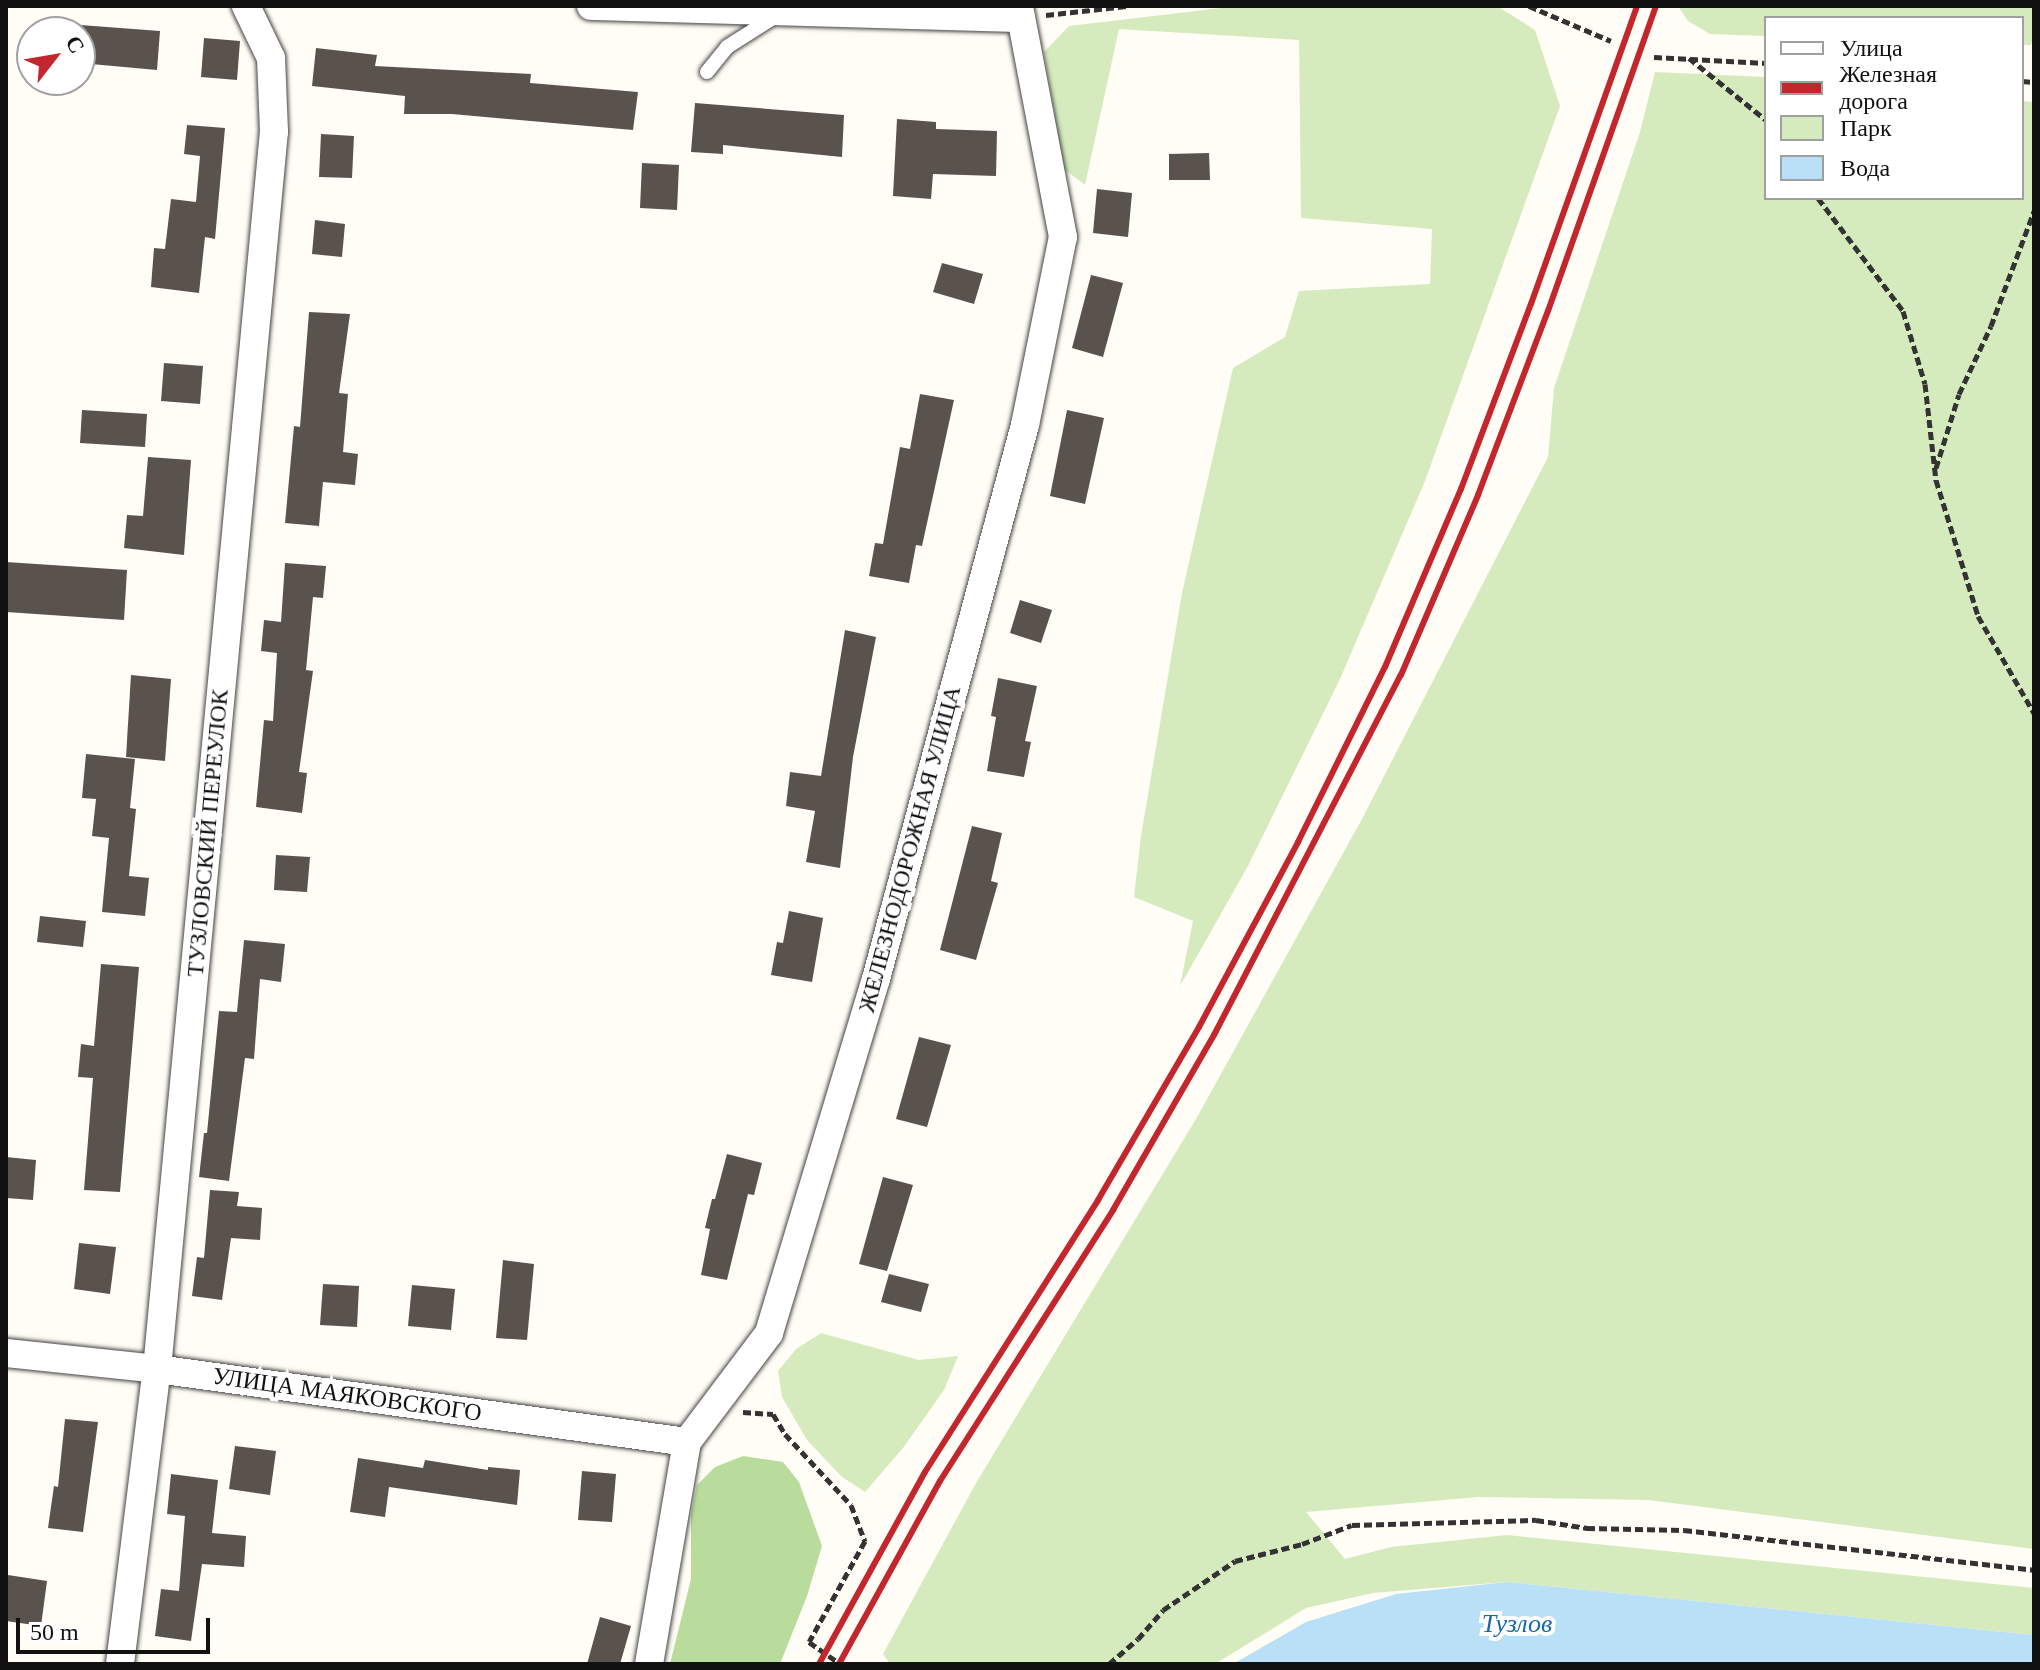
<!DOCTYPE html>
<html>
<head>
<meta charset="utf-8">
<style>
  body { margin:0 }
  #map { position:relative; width:2040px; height:1670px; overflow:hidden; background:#fffdf5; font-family:Georgia,serif }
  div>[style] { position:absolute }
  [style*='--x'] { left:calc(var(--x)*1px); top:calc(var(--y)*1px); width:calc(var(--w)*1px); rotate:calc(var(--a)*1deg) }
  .green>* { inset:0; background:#d5ebbd }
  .forest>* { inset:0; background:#b9dc9c }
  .water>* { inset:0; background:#b9e0f7 }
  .building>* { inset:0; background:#5a524d }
  .path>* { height:5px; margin-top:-2.5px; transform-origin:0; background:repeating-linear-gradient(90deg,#333 0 8px,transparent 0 12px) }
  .roads { filter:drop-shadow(0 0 2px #444) drop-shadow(0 0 2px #444) }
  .lane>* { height:14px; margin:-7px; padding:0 7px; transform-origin:7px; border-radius:7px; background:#fff }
  .street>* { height:28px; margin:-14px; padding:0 14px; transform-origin:14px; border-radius:14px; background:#fff }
  .rail>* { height:6px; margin:-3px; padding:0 3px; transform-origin:3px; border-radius:3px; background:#c4262e }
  span { translate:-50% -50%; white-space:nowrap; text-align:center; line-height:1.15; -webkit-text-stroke:8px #fff; paint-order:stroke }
  .street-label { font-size:24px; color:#111 }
  .water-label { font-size:26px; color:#1768a6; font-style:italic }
  .frame { position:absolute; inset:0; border:8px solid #111; pointer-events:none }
  .legend { position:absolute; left:1764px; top:16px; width:260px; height:184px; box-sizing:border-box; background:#fff; border:2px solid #a0a0a0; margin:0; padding:10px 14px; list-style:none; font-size:24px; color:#111 }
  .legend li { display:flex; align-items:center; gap:16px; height:40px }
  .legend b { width:40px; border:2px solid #a0a0a0 }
  .north { position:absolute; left:16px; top:16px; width:80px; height:80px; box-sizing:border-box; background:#fff; border:2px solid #a0a0a0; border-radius:50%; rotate:59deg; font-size:22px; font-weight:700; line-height:32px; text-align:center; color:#111 }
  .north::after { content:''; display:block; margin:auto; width:28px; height:36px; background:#c4262e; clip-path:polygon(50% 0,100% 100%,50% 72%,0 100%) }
  .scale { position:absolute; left:16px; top:1618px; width:194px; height:36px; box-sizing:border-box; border:4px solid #111; border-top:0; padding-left:10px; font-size:24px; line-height:28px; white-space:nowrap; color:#111; -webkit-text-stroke:6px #fff; paint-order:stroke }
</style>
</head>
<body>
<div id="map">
  <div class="green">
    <div style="clip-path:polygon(1238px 6px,1497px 6px,1535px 30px,1560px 106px,1425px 481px,1340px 679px,1248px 866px,1180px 986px,1193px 921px,1134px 897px,1141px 836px,1182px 593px,1233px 368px,1285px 337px,1299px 291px,1430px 284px,1432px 229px,1301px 218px,1299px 40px,1119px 29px,1085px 185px,1064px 169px,1044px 52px,1069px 26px)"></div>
    <div style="clip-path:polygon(1678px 6px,2034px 6px,2034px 32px,2031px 45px,2022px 45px,2022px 18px,1766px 18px,1766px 36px,1710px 34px,1688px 21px)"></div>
    <div style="clip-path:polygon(1655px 72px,1766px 77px,1766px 198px,2022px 198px,2022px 101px,2034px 102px,2034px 1549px,1648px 1500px,1479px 1497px,1306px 1512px,1345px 1559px,1391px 1547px,1507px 1535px,2034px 1588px,2034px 1635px,1507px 1582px,1373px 1593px,1306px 1608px,1215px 1664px,890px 1664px,883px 1654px,976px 1483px,1196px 1119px,1362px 819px,1548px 457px,1554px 388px,1640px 132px)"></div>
    <div style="clip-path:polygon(821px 1333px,919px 1360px,958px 1356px,944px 1390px,903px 1448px,865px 1492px,842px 1477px,807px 1440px,782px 1397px,778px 1371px,796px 1349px)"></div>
  </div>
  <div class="forest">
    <div style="clip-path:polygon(743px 1456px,783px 1462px,799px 1482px,822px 1546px,807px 1596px,780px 1664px,670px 1664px,691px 1579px,691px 1515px,697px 1485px,715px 1467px)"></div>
  </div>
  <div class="water">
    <div style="clip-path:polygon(1507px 1582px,2034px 1635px,2034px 1664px,1233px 1664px,1306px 1622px,1396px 1594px)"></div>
  </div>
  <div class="building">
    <div style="clip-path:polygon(80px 25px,160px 31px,157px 70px,80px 63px)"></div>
    <div style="clip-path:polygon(204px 38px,240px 41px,237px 80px,201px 77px)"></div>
    <div style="clip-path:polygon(316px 48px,377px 55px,375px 66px,531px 74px,530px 83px,638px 92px,633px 130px,452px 114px,404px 114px,405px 96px,312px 86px)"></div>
    <div style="clip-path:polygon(695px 103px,844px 115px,842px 157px,723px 145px,723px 154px,691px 152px)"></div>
    <div style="clip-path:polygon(897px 119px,936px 122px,936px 129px,997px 131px,996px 176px,933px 174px,931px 199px,893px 196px)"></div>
    <div style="clip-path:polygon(187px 125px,225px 128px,215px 239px,205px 237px,199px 293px,151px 287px,154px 248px,165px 249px,171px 199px,196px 202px,200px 156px,184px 154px)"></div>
    <div style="clip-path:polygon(321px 134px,354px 136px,352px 178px,319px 177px)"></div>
    <div style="clip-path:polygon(1209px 153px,1210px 180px,1169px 180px,1169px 154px)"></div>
    <div style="clip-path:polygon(642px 163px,679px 165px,677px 210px,640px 208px)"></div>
    <div style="clip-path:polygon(1097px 189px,1132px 193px,1128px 237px,1093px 233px)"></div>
    <div style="clip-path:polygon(315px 220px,345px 224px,342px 257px,312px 254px)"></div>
    <div style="clip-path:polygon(942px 263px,983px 274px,974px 304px,933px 292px)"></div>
    <div style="clip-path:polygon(1091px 275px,1123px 283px,1103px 357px,1072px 348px)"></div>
    <div style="clip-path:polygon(309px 312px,350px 314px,339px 393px,348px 394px,343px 452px,358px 454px,355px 485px,323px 482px,319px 526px,285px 523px,294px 426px,300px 427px)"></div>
    <div style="clip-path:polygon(164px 363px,203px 366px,200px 404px,161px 401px)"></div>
    <div style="clip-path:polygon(920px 394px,954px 400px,922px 546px,916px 545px,909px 583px,869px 576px,875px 543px,883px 544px,900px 447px,910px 449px)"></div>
    <div style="clip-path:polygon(82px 410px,147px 414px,145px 447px,80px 443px)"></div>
    <div style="clip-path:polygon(1067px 410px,1104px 418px,1085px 504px,1050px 496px)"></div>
    <div style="clip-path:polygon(148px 457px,191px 460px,184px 555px,124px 548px,127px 515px,143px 516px)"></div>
    <div style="clip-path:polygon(6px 562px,127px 570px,124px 620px,6px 612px)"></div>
    <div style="clip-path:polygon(285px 563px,326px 566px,323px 598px,313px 597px,306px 670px,313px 671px,299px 772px,307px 773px,302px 813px,256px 807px,264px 720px,273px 721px,277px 653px,261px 651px,264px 620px,281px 622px)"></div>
    <div style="clip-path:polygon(1020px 600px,1052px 610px,1041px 643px,1010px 633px)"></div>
    <div style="clip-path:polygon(845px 630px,876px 637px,853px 757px,840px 868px,806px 862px,815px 811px,786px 806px,790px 772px,821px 776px)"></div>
    <div style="clip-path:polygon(131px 675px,171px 679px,165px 761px,126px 757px)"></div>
    <div style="clip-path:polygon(998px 678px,1037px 686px,1025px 741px,1031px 742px,1024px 777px,987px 771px,996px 717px,991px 716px)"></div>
    <div style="clip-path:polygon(86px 754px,135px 759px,130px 808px,136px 809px,129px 876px,149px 878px,145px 916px,102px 912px,109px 838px,92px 836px,96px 799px,82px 798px)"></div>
    <div style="clip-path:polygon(972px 826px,1002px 833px,991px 881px,998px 883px,976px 960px,940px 950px)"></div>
    <div style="clip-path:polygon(276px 855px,310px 857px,307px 892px,274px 890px)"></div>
    <div style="clip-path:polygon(789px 911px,823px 918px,812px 982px,771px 975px,777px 942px,783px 943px)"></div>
    <div style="clip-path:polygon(40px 916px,86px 921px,83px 947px,37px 942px)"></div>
    <div style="clip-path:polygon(244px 940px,285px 944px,281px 982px,260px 979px,254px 1059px,245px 1058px,229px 1181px,199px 1177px,204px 1133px,207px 1133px,219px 1011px,237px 1012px)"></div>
    <div style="clip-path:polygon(101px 964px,139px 967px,120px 1192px,84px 1190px,93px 1078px,78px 1077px,81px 1044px,94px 1046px)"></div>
    <div style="clip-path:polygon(919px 1037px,951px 1045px,927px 1127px,896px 1119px)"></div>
    <div style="clip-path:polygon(727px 1154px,762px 1163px,754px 1195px,748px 1194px,727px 1280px,701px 1275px,710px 1229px,705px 1228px,712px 1199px,715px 1199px)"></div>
    <div style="clip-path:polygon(6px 1157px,36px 1160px,33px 1200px,6px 1198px)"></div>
    <div style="clip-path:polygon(883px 1177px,913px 1185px,887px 1271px,859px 1264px)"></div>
    <div style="clip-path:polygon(210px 1190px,239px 1192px,237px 1206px,262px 1208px,260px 1240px,231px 1238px,222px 1300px,192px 1296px,197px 1257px,204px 1258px)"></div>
    <div style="clip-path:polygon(79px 1243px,116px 1247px,110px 1294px,74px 1289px)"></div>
    <div style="clip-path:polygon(503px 1260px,534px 1264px,527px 1340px,496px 1338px)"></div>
    <div style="clip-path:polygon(889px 1274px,929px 1284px,921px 1312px,881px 1302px)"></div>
    <div style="clip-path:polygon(323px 1284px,359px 1286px,357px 1327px,320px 1325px)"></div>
    <div style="clip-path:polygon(412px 1285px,455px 1289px,451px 1330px,408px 1326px)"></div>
    <div style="clip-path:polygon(65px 1419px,98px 1422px,83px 1532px,48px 1528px,54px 1486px,58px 1487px)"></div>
    <div style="clip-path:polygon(235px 1446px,276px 1451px,270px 1495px,229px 1489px)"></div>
    <div style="clip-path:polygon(358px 1458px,423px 1468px,425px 1460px,488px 1470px,488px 1467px,520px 1470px,517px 1505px,389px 1487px,385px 1517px,350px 1512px)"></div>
    <div style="clip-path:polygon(582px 1471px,616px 1474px,612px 1522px,578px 1520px)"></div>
    <div style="clip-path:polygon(171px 1474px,218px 1480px,212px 1533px,246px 1536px,244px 1567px,202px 1564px,191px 1641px,155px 1636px,161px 1589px,179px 1591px,185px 1516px,167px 1514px)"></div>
    <div style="clip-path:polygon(8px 1575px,47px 1581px,41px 1626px,6px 1621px)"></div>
    <div style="clip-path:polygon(600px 1617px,631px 1626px,620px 1664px,587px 1664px)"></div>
  </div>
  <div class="path">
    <div style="--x:1529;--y:6;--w:89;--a:23.1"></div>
    <div style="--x:1046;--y:15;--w:81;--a:-6.4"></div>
    <div style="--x:1654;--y:57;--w:112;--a:3.1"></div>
    <div style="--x:1689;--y:58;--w:99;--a:38.8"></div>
    <div style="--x:2022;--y:81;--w:12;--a:5"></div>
    <div style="--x:1818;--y:198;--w:141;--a:53"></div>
    <div style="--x:1903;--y:311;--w:76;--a:73.2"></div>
    <div style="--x:1925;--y:384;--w:97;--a:83.5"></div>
    <div style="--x:1936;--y:480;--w:142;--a:72.8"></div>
    <div style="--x:1978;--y:616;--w:112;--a:60"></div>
    <div style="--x:1936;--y:468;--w:77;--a:-72.7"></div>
    <div style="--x:1959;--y:394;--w:75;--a:-64.8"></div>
    <div style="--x:1991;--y:326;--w:123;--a:-69.5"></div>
    <div style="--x:743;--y:1412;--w:30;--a:4"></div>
    <div style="--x:773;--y:1414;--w:23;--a:59"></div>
    <div style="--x:785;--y:1434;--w:97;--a:47.1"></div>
    <div style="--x:851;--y:1505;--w:39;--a:69"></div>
    <div style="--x:865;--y:1541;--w:115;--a:119"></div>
    <div style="--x:809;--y:1642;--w:38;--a:35"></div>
    <div style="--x:1109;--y:1664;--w:38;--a:-41"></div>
    <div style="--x:1138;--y:1639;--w:38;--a:-49"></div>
    <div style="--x:1163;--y:1610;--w:87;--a:-34.2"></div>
    <div style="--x:1235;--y:1561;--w:69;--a:-14.2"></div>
    <div style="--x:1302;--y:1544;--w:53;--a:-20.8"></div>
    <div style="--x:1352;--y:1525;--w:184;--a:-1.6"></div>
    <div style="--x:1536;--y:1520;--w:52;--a:8.9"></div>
    <div style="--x:1587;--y:1528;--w:97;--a:1.2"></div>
    <div style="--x:1684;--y:1530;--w:352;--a:6.5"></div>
  </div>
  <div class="roads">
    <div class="lane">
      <div style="--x:707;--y:72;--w:32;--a:-51"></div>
      <div style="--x:727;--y:47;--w:62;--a:-32.4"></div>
    </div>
    <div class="street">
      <div style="--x:591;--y:6;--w:430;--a:1.6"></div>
      <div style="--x:6;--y:1353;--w:152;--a:6"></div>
      <div style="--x:157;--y:1369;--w:535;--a:7.84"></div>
      <div style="--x:120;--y:1664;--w:297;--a:-82.9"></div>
      <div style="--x:157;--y:1369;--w:1243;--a:-84.6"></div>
      <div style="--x:274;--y:132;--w:74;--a:-92.3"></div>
      <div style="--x:271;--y:58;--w:58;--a:-115.7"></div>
      <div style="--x:649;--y:1664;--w:225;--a:-80.3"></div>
      <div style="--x:687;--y:1442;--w:136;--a:-53"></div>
      <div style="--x:769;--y:1333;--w:370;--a:-73.2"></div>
      <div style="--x:876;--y:979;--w:574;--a:-74.95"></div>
      <div style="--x:1025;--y:425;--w:192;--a:-78.6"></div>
      <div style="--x:1063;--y:237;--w:235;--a:-100.8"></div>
    </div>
  </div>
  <div class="rail">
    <div style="--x:819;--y:1664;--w:219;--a:-61.1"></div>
    <div style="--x:925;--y:1472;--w:322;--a:-57.5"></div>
    <div style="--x:1098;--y:1200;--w:200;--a:-59.7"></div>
    <div style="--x:1199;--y:1027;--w:210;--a:-61.8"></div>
    <div style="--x:1298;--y:842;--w:195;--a:-63.6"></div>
    <div style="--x:1385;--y:667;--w:194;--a:-66.9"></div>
    <div style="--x:1461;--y:489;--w:198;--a:-69.3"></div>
    <div style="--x:1531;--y:304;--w:316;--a:-70.4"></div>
    <div style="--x:839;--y:1664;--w:209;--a:-61.1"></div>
    <div style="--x:940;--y:1481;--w:322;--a:-57.4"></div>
    <div style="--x:1113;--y:1210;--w:202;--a:-60"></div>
    <div style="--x:1214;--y:1035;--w:406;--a:-62.6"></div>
    <div style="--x:1401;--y:675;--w:196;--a:-66.8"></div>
    <div style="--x:1478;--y:495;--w:197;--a:-69.2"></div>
    <div style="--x:1548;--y:311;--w:324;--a:-70.5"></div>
  </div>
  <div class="street-label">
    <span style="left:208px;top:833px;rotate:-85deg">ТУЗЛОВСКИЙ ПЕРЕУЛОК</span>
    <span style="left:910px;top:849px;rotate:-75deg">ЖЕЛЕЗНОДОРОЖНАЯ УЛИЦА</span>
    <span style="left:347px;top:1395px;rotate:8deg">УЛИЦА МАЯКОВСКОГО</span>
  </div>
  <div class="water-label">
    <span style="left:1517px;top:1624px">Тузлов</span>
  </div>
  <div class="frame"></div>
  <ul class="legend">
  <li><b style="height:10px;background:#fff"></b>Улица</li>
  <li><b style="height:10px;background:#c4262e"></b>Железная дорога</li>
  <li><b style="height:22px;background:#d5ebbd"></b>Парк</li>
  <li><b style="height:22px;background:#b9e0f7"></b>Вода</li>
  </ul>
  <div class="north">С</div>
  <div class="scale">50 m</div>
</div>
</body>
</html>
